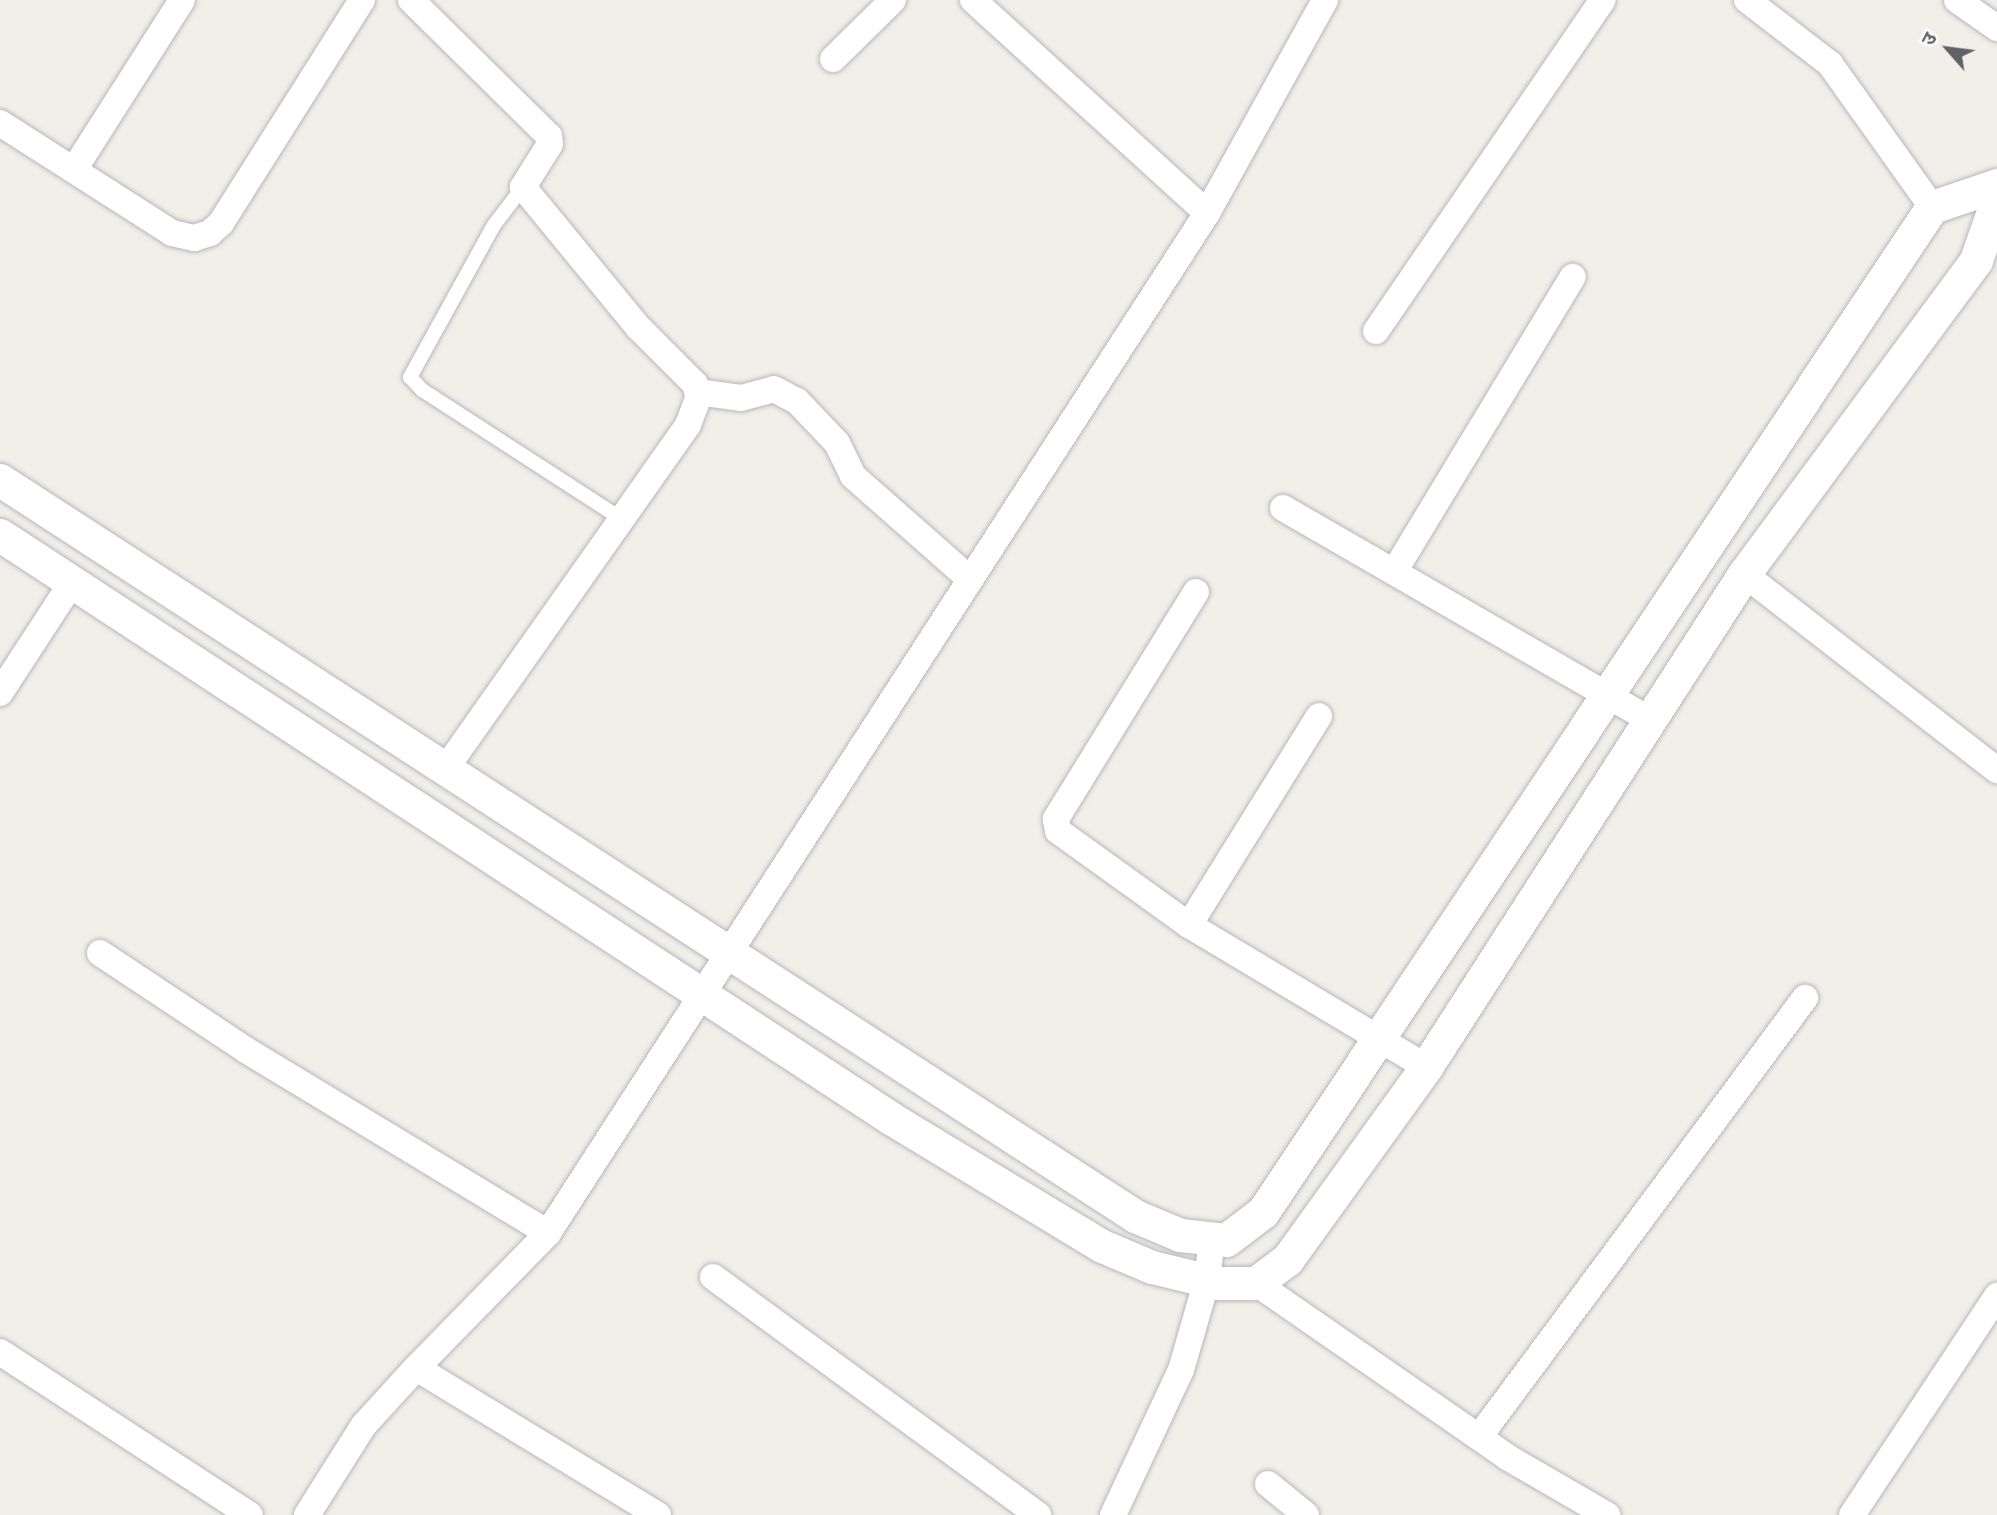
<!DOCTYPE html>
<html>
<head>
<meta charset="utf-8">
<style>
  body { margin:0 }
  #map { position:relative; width:1997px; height:1515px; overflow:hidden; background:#f1efe8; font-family:"Nunito Sans","Noto Sans Devanagari",sans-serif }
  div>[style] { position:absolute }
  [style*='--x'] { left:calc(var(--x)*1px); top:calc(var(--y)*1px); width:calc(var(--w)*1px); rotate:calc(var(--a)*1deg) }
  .roads { filter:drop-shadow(0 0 2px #b5b8bc) drop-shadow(0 0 2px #b5b8bc) }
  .service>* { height:14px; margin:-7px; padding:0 7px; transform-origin:7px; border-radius:7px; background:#fff }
  .minor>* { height:26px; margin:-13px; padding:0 13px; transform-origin:13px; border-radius:13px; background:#fff }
  .tertiary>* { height:33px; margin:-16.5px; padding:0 16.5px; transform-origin:16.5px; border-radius:16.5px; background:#fff }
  span { translate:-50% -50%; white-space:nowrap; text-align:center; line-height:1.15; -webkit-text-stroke:5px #fff; paint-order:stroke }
  .north { position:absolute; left:1913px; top:14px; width:70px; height:70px; -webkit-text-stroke:5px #fff; paint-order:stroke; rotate:298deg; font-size:19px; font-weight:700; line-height:28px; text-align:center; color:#5f6368 }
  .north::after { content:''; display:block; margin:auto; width:24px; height:32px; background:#5f6368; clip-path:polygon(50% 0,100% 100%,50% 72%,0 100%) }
</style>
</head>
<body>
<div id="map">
  <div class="roads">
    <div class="service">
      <div style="--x:523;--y:187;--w:48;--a:127.3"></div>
      <div style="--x:494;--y:225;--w:174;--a:118.9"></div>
      <div style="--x:410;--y:377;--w:18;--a:47"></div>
      <div style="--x:422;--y:390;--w:236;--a:32.9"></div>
    </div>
    <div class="minor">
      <div style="--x:411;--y:0;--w:194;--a:44.6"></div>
      <div style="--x:549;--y:136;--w:8;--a:83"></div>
      <div style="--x:550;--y:144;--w:51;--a:122.1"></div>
      <div style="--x:523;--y:187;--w:183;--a:50.6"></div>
      <div style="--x:639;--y:328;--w:79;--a:45"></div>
      <div style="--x:695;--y:384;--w:13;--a:72"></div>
      <div style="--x:699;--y:396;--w:31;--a:111"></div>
      <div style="--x:688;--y:425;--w:421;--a:125.2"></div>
      <div style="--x:973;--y:0;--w:316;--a:42.3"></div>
      <div style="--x:1747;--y:0;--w:105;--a:37.6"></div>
      <div style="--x:1830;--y:64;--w:176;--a:54.5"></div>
      <div style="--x:1957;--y:0;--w:49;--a:35"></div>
      <div style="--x:833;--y:59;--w:84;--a:-44.5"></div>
      <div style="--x:0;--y:123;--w:204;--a:32.6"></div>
      <div style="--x:172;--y:233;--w:23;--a:13"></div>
      <div style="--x:194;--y:238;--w:17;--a:-17"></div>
      <div style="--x:210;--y:233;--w:15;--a:-42"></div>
      <div style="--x:221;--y:223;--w:264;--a:-57.7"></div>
      <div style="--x:75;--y:168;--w:199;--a:-57.5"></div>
      <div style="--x:1376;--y:331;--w:401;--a:-55.6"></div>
      <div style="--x:697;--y:392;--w:44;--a:7.8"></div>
      <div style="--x:741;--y:398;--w:34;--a:-15"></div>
      <div style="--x:774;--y:389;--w:26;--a:28"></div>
      <div style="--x:797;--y:401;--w:58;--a:46.4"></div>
      <div style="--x:837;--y:443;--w:37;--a:64"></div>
      <div style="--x:853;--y:476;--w:156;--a:41.4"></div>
      <div style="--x:1283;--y:508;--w:420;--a:30"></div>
      <div style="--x:1394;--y:572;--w:345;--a:-58.8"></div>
      <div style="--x:1744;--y:574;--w:320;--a:37.8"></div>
      <div style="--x:1196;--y:592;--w:267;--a:121.7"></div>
      <div style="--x:1056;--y:819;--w:12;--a:81"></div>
      <div style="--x:1058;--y:831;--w:161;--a:35.7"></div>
      <div style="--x:1189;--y:925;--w:276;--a:30.9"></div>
      <div style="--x:0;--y:693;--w:130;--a:-56.9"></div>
      <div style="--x:1189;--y:925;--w:246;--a:-58.1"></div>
      <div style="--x:100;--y:953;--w:175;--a:33.6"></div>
      <div style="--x:246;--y:1050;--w:353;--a:31.2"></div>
      <div style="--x:713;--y:1277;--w:403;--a:36.2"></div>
      <div style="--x:1256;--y:1283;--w:305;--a:34.7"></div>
      <div style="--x:1507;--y:1457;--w:116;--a:30.1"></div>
      <div style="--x:0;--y:1352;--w:298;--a:33.1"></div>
      <div style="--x:1479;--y:1437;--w:547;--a:-53.4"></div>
      <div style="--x:1268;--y:1484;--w:49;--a:39.2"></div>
      <div style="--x:307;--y:1515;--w:107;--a:-57.7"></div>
      <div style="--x:364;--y:1425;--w:77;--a:-47.6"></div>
      <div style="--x:658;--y:1515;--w:283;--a:-148.7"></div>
      <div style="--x:416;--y:1368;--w:189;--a:-45.6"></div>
      <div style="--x:548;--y:1233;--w:1214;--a:-57.13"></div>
      <div style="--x:1207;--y:213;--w:244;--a:-61"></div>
      <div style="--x:1113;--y:1515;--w:160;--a:-64.9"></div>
      <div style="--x:1181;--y:1370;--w:94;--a:-73.9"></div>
      <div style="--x:1207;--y:1280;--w:39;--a:-83"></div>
      <div style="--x:1852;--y:1515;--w:263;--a:-56.5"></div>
    </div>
    <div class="tertiary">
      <div style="--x:0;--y:480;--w:1353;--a:32.96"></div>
      <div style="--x:1135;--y:1216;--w:49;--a:22.9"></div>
      <div style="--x:1180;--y:1235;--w:46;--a:6.2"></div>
      <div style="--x:1226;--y:1240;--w:46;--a:-37.1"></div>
      <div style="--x:1263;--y:1212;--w:1207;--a:-56.35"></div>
      <div style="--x:1932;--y:207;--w:69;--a:-18.7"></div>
      <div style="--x:0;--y:535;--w:1066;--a:33.21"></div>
      <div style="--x:892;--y:1119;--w:245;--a:31.2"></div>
      <div style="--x:1102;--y:1246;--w:54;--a:22.8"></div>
      <div style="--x:1152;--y:1267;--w:68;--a:13.6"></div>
      <div style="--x:1218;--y:1283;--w:38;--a:0"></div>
      <div style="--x:1256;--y:1283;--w:39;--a:-37"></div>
      <div style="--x:1287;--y:1260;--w:238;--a:-54.2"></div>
      <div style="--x:1426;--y:1067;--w:587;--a:-57.18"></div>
      <div style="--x:1744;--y:574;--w:390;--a:-53.5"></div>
      <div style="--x:1976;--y:260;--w:64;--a:-70.7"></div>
    </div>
  </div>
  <div class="north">उ</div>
</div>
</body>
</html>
